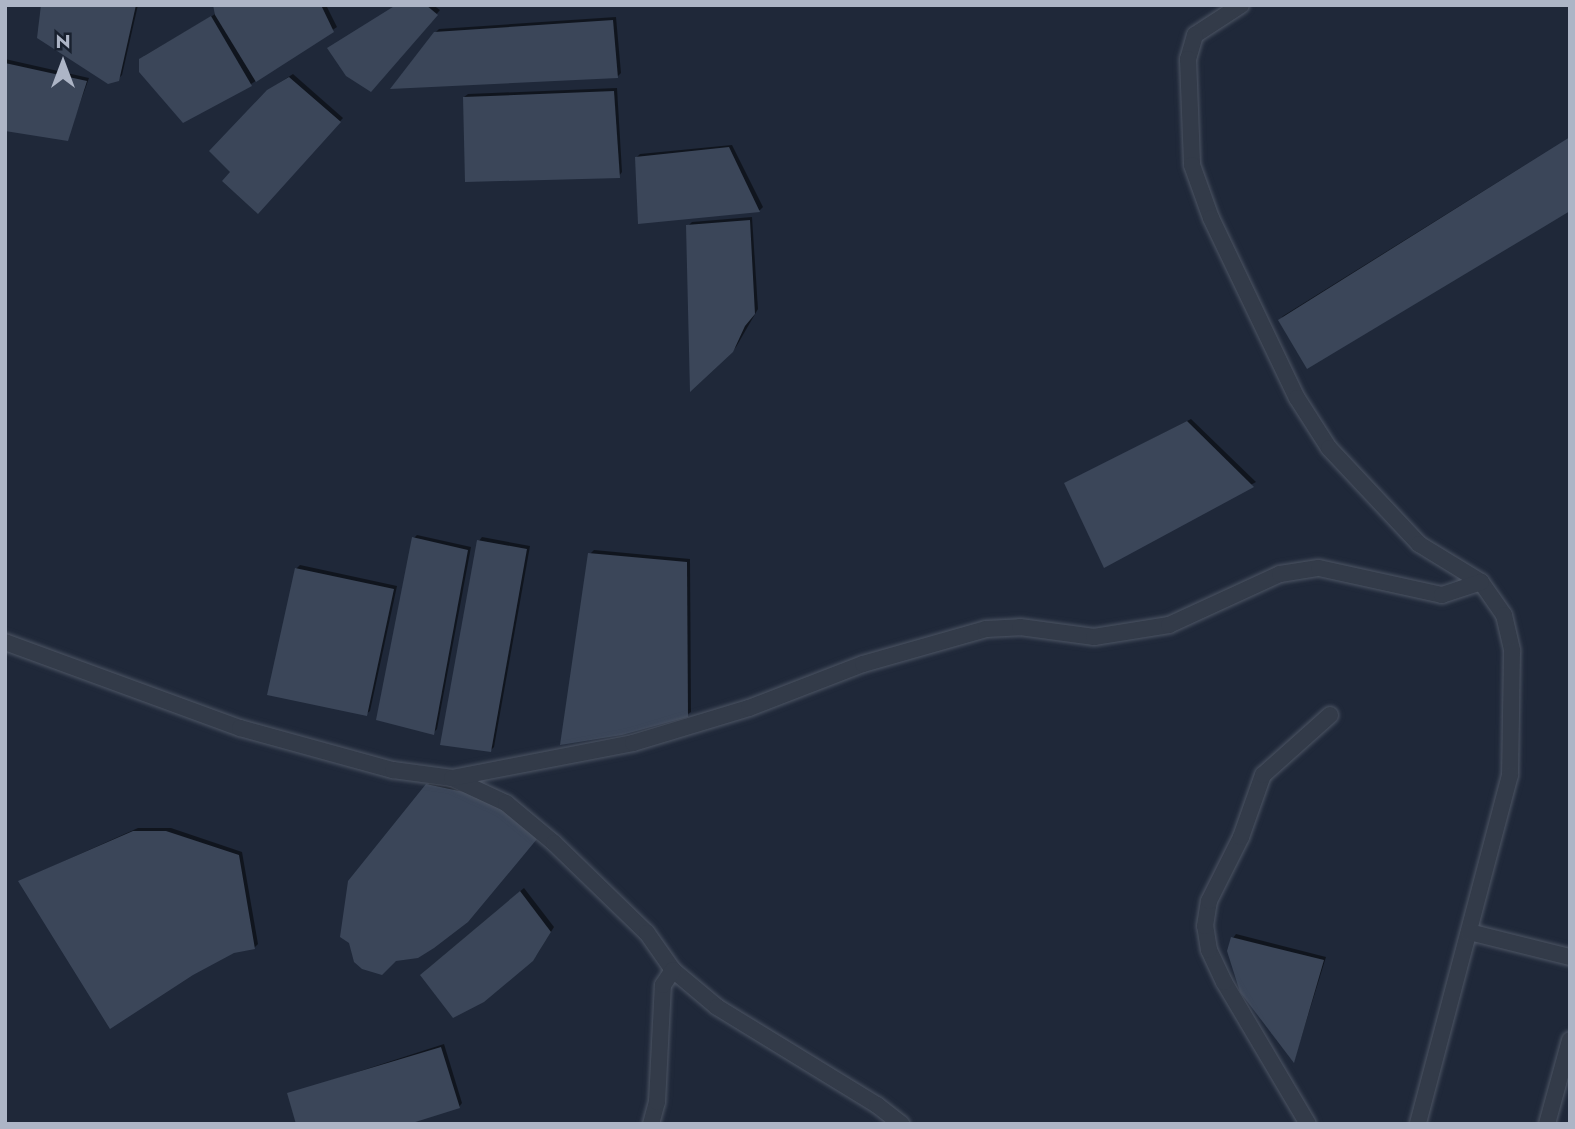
<!DOCTYPE html>
<html>
<head>
<meta charset="utf-8">
<style>
  body { margin:0 }
  #map { position:relative; width:1575px; height:1129px; overflow:hidden; background:#1f2839; font-family:Jost,sans-serif }
  div>[style] { position:absolute }
  [style*='--x'] { left:calc(var(--x)*1px); top:calc(var(--y)*1px); width:calc(var(--w)*1px); rotate:calc(var(--a)*1deg) }
  .shadow>* { inset:0; background:#0007 }
  .building>* { inset:0; background:#3b4659 }
  .roads { filter:drop-shadow(0 0 2px #4d5564) drop-shadow(0 0 2px #4d5564) }
  .street>* { height:16px; margin:-8px; padding:0 8px; transform-origin:8px; border-radius:8px; background:#333b49 }
  span { translate:-50% -50%; white-space:nowrap; text-align:center; line-height:1.15; -webkit-text-stroke:5px #18202e; paint-order:stroke }
  .frame { position:absolute; inset:0; border:7px solid #adb5c6; pointer-events:none }
  .north { position:absolute; left:28px; top:28px; width:70px; height:70px; -webkit-text-stroke:5px #18202e; paint-order:stroke; rotate:0deg; font-size:19px; font-weight:700; line-height:28px; text-align:center; color:#adb5c6 }
  .north::after { content:''; display:block; margin:auto; width:24px; height:32px; background:#adb5c6; clip-path:polygon(50% 0,100% 100%,50% 72%,0 100%) }
</style>
</head>
<body>
<div id="map">
  <div class="shadow">
    <div style="clip-path:polygon(42px 5px,138px 5px,122px 75px,118px 79px)"></div>
    <div style="clip-path:polygon(214px 5px,326px 5px,337px 27px,251px 84px,183px 121px,144px 56px,217px 13px)"></div>
    <div style="clip-path:polygon(397px 5px,433px 5px,440px 10px,375px 86px)"></div>
    <div style="clip-path:polygon(616px 17px,621px 73px,618px 76px,435px 33px,439px 29px)"></div>
    <div style="clip-path:polygon(5px 59px,89px 78px,67px 139px,5px 129px)"></div>
    <div style="clip-path:polygon(293px 74px,343px 118px,258px 212px,232px 172px,273px 87px)"></div>
    <div style="clip-path:polygon(617px 88px,622px 172px,619px 176px,464px 97px,468px 94px)"></div>
    <div style="clip-path:polygon(1570px 137px,1280px 320px,1283px 316px)"></div>
    <div style="clip-path:polygon(732px 145px,763px 207px,760px 210px,640px 222px,637px 157px,640px 154px)"></div>
    <div style="clip-path:polygon(752px 217px,758px 309px,736px 347px,692px 388px,688px 226px,692px 222px)"></div>
    <div style="clip-path:polygon(1191px 419px,1256px 482px,1105px 565px,1066px 483px)"></div>
    <div style="clip-path:polygon(417px 535px,471px 547px,437px 729px,433px 733px,414px 538px)"></div>
    <div style="clip-path:polygon(482px 537px,530px 546px,494px 747px,490px 751px,479px 541px)"></div>
    <div style="clip-path:polygon(594px 550px,690px 559px,691px 712px,687px 715px,590px 554px)"></div>
    <div style="clip-path:polygon(300px 565px,397px 586px,370px 711px,366px 714px,296px 569px)"></div>
    <div style="clip-path:polygon(431px 781px,468px 789px,506px 807px,539px 835px,428px 785px)"></div>
    <div style="clip-path:polygon(138px 828px,171px 828px,242px 852px,258px 944px,254px 948px,20px 881px)"></div>
    <div style="clip-path:polygon(524px 888px,554px 927px,536px 956px,425px 971px)"></div>
    <div style="clip-path:polygon(1236px 934px,1326px 957px,1294px 1061px,1233px 938px)"></div>
    <div style="clip-path:polygon(444px 1044px,462px 1103px,459px 1107px,289px 1094px)"></div>
  </div>
  <div class="building">
    <div style="clip-path:polygon(41px 5px,136px 5px,119px 81px,108px 84px,37px 38px)"></div>
    <div style="clip-path:polygon(213px 5px,321px 5px,334px 32px,256px 82px,215px 15px)"></div>
    <div style="clip-path:polygon(396px 5px,426px 5px,438px 15px,371px 92px,346px 76px,327px 48px)"></div>
    <div style="clip-path:polygon(211px 16px,252px 86px,183px 123px,139px 72px,139px 59px)"></div>
    <div style="clip-path:polygon(613px 20px,618px 78px,390px 89px,434px 32px)"></div>
    <div style="clip-path:polygon(5px 63px,87px 81px,68px 141px,5px 131px)"></div>
    <div style="clip-path:polygon(289px 77px,341px 122px,258px 214px,222px 181px,230px 172px,209px 151px,267px 90px)"></div>
    <div style="clip-path:polygon(614px 91px,620px 178px,465px 182px,463px 97px)"></div>
    <div style="clip-path:polygon(1570px 137px,1570px 211px,1307px 369px,1278px 320px)"></div>
    <div style="clip-path:polygon(729px 147px,760px 212px,638px 224px,635px 157px)"></div>
    <div style="clip-path:polygon(750px 220px,755px 314px,745px 326px,733px 352px,690px 392px,686px 225px)"></div>
    <div style="clip-path:polygon(1187px 421px,1254px 487px,1104px 568px,1064px 483px)"></div>
    <div style="clip-path:polygon(412px 537px,468px 550px,434px 735px,376px 720px)"></div>
    <div style="clip-path:polygon(477px 540px,527px 549px,491px 752px,440px 745px)"></div>
    <div style="clip-path:polygon(588px 553px,687px 562px,688px 717px,622px 735px,560px 745px)"></div>
    <div style="clip-path:polygon(295px 568px,394px 589px,367px 716px,267px 695px)"></div>
    <div style="clip-path:polygon(426px 784px,464px 792px,502px 810px,537px 839px,468px 922px,434px 948px,418px 958px,396px 961px,382px 975px,362px 969px,354px 962px,349px 943px,340px 937px,348px 881px)"></div>
    <div style="clip-path:polygon(133px 831px,166px 831px,239px 855px,255px 949px,234px 953px,193px 975px,110px 1029px,18px 881px)"></div>
    <div style="clip-path:polygon(520px 891px,551px 932px,533px 961px,484px 1002px,453px 1018px,420px 975px)"></div>
    <div style="clip-path:polygon(1231px 937px,1324px 960px,1294px 1063px,1240px 992px,1227px 951px)"></div>
    <div style="clip-path:polygon(441px 1047px,460px 1108px,409px 1124px,296px 1124px,287px 1093px)"></div>
  </div>
  <div class="roads">
    <div class="street">
      <div style="--x:1241;--y:5;--w:55;--a:146.9"></div>
      <div style="--x:1195;--y:35;--w:25;--a:106"></div>
      <div style="--x:1188;--y:59;--w:106;--a:87.8"></div>
      <div style="--x:1192;--y:165;--w:56;--a:70.3"></div>
      <div style="--x:1211;--y:218;--w:199;--a:64.5"></div>
      <div style="--x:1297;--y:398;--w:59;--a:57.4"></div>
      <div style="--x:1329;--y:448;--w:132;--a:46.8"></div>
      <div style="--x:1419;--y:544;--w:73;--a:31.5"></div>
      <div style="--x:1481;--y:582;--w:40;--a:55.1"></div>
      <div style="--x:1504;--y:615;--w:37;--a:77"></div>
      <div style="--x:1512;--y:651;--w:124;--a:90.9"></div>
      <div style="--x:1510;--y:775;--w:361;--a:104.8"></div>
      <div style="--x:5;--y:642;--w:250;--a:20.1"></div>
      <div style="--x:240;--y:728;--w:159;--a:15.4"></div>
      <div style="--x:393;--y:770;--w:60;--a:7.7"></div>
      <div style="--x:452;--y:778;--w:60;--a:24.8"></div>
      <div style="--x:506;--y:803;--w:62;--a:39.8"></div>
      <div style="--x:554;--y:843;--w:129;--a:44.1"></div>
      <div style="--x:647;--y:933;--w:45;--a:54.9"></div>
      <div style="--x:673;--y:970;--w:57;--a:40.1"></div>
      <div style="--x:717;--y:1007;--w:188;--a:31.5"></div>
      <div style="--x:877;--y:1105;--w:31;--a:38"></div>
      <div style="--x:452;--y:778;--w:184;--a:-10.9"></div>
      <div style="--x:633;--y:743;--w:121;--a:-16.8"></div>
      <div style="--x:749;--y:708;--w:122;--a:-21.1"></div>
      <div style="--x:863;--y:664;--w:128;--a:-15.9"></div>
      <div style="--x:986;--y:629;--w:34;--a:-3"></div>
      <div style="--x:1020;--y:627;--w:75;--a:7.7"></div>
      <div style="--x:1094;--y:637;--w:76;--a:-9.1"></div>
      <div style="--x:1169;--y:625;--w:122;--a:-24.7"></div>
      <div style="--x:1280;--y:574;--w:39;--a:-9"></div>
      <div style="--x:1319;--y:568;--w:126;--a:12.4"></div>
      <div style="--x:1442;--y:595;--w:41;--a:-18.4"></div>
      <div style="--x:1469;--y:932;--w:104;--a:13.9"></div>
      <div style="--x:651;--y:1124;--w:23;--a:-75"></div>
      <div style="--x:657;--y:1102;--w:117;--a:-87.1"></div>
      <div style="--x:663;--y:985;--w:18;--a:-56"></div>
      <div style="--x:1308;--y:1124;--w:165;--a:-120.6"></div>
      <div style="--x:1224;--y:982;--w:35;--a:-115"></div>
      <div style="--x:1209;--y:950;--w:24;--a:-99"></div>
      <div style="--x:1205;--y:926;--w:25;--a:-81"></div>
      <div style="--x:1209;--y:901;--w:72;--a:-63.4"></div>
      <div style="--x:1241;--y:837;--w:66;--a:-70.5"></div>
      <div style="--x:1263;--y:775;--w:90;--a:-41.8"></div>
      <div style="--x:1547;--y:1124;--w:87;--a:-74.7"></div>
    </div>
  </div>
  <div class="frame"></div>
  <div class="north">N</div>
</div>
</body>
</html>
